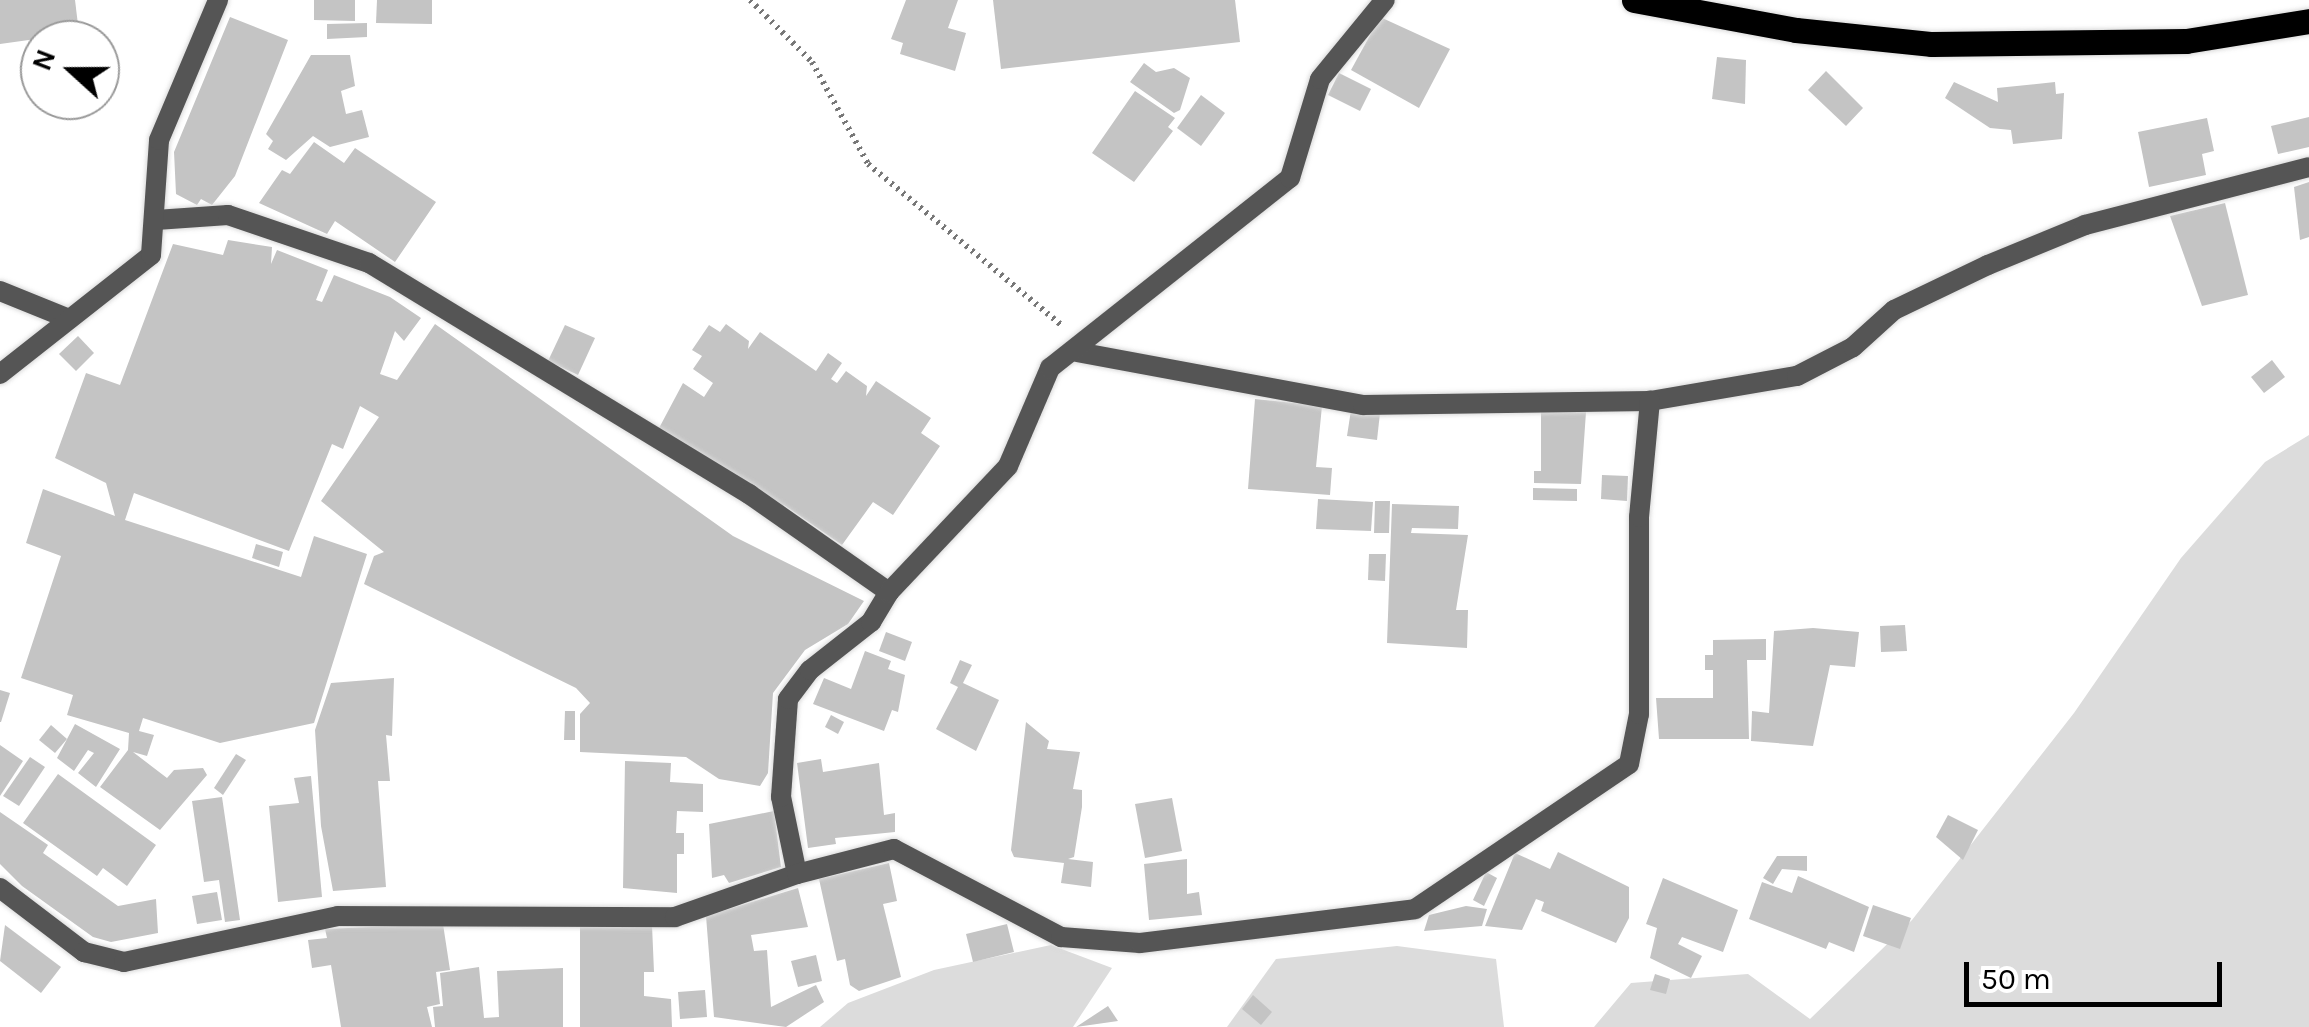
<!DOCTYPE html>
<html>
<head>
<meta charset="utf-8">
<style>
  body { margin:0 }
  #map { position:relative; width:2309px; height:1027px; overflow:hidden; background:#fff; font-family:Karla,sans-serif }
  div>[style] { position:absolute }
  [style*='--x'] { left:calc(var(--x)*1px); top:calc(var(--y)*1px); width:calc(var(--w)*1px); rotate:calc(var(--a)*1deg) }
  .green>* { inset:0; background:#dcdcdc }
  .building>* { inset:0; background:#c4c4c4 }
  .path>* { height:6px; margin-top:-3px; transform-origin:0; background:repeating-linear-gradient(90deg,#777 0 2.5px,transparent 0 7.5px) }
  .roads { filter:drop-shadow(0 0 2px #dbdbdb) drop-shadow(0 0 2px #dbdbdb) }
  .street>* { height:20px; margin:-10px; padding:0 10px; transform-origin:10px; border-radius:10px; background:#555 }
  .primary>* { height:25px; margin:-12.5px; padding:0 12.5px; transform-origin:12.5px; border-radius:12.5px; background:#000 }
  span { translate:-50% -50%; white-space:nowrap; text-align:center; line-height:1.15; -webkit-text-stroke:8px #fff; paint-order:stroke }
  .north { position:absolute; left:20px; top:20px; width:100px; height:100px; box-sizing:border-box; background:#fff; border:2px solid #999; border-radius:50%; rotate:291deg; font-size:28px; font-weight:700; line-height:40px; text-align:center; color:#000 }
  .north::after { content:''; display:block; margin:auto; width:35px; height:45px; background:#000; clip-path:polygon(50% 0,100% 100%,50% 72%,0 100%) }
  .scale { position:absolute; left:1964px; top:962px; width:258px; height:45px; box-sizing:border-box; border:5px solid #000; border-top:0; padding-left:12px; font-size:30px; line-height:35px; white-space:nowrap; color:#000; -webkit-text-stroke:8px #fff; paint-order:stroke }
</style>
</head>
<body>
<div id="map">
  <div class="green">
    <div style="clip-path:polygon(2309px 435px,2309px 1027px,1594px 1027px,1631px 983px,1748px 974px,1810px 1019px,1912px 920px,2074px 713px,2181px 558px,2265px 462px)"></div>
    <div style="clip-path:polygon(1051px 945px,1112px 968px,1073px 1027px,820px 1027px,848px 1003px,934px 970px)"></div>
    <div style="clip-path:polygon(1397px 946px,1496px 959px,1504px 1027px,1227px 1027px,1276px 959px)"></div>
  </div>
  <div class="building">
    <div style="clip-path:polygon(0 0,75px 0,79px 33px,0 44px)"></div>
    <div style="clip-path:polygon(314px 0,355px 0,355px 21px,314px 20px)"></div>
    <div style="clip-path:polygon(377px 0,432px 0,432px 24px,376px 23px)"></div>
    <div style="clip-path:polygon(906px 0,958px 0,948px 28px,966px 33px,955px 71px,900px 54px,903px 43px,891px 39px)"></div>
    <div style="clip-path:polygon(993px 0,1235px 0,1240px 42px,1001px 69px)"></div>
    <div style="clip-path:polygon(230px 17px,288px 40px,235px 176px,212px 205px,201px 199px,197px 205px,176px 194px,174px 152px)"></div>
    <div style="clip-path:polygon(1380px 17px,1450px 49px,1419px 108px,1351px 70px)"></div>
    <div style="clip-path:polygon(367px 23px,367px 37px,327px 39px,327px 24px)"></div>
    <div style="clip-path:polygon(311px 55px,350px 55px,355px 86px,341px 91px,346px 114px,362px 110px,369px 137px,330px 147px,313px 136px,286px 160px,268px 149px,273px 141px,266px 134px)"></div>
    <div style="clip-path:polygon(1717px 57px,1746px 60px,1745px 104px,1712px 99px)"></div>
    <div style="clip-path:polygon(1144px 63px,1156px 72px,1174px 68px,1190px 78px,1180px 110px,1174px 113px,1130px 82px)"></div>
    <div style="clip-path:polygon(1826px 71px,1863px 108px,1846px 126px,1808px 90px)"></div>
    <div style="clip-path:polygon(1339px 73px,1371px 89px,1360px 111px,1328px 95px)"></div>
    <div style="clip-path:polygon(1954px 82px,1998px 102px,1997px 88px,2055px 82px,2056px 94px,2064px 93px,2062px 139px,2013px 144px,2011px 130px,1990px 128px,1945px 98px)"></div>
    <div style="clip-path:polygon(1135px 91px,1175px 118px,1168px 127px,1173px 131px,1134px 182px,1092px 153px)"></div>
    <div style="clip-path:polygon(1201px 95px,1225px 113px,1201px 146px,1177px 128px)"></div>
    <div style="clip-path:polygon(2309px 117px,2309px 147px,2278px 154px,2271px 126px)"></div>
    <div style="clip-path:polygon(2207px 118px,2214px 151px,2202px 154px,2206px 175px,2149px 187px,2138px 132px)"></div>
    <div style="clip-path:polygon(314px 142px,344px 163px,355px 148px,436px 202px,395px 262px,335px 221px,327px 234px,259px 203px,282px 170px,290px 174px)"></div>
    <div style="clip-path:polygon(2309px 182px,2309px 237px,2300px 240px,2294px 187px)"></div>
    <div style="clip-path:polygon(2225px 203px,2248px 295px,2202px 306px,2170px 216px)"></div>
    <div style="clip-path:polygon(228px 240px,272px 247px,271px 264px,277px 250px,328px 270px,316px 300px,322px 302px,334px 275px,390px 297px,421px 318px,404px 341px,395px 331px,380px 374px,397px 380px,435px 324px,733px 536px,864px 601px,848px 624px,805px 650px,773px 693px,768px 773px,760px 786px,719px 779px,686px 757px,580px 752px,580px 714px,590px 703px,576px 688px,364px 584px,374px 556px,384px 552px,321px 501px,379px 417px,360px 406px,343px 449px,332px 444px,289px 551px,134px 493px,125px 520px,301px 577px,314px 536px,367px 554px,314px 723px,220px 743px,143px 718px,139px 731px,154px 735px,147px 756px,133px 752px,167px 778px,174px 770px,203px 768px,207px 775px,160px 830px,100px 787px,128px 750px,129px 733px,67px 715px,73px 695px,21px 678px,61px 556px,26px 543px,43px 489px,115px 516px,106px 483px,55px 458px,86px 373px,120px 385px,173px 244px,223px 255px)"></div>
    <div style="clip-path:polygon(726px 324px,749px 341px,748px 349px,760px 332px,816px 371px,828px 353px,842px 363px,831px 379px,837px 383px,846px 371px,867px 386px,866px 396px,876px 381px,931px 418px,921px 433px,940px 446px,893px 515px,873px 502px,842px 545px,784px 505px,779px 513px,658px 430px,683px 383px,704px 397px,713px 383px,693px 369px,702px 356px,692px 350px,709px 325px,720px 332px)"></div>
    <div style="clip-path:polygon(565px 325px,595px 338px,578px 375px,548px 361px)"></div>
    <div style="clip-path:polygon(78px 336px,94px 353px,76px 371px,59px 354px)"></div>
    <div style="clip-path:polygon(2272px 360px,2285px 377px,2264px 393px,2251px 377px)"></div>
    <div style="clip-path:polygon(1255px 399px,1322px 406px,1316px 467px,1332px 468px,1330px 495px,1248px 489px)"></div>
    <div style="clip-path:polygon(1351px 410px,1380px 413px,1377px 440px,1347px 436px)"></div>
    <div style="clip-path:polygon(1541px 412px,1586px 412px,1581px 484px,1534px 483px,1534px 471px,1541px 471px)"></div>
    <div style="clip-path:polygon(1602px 475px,1628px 476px,1627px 501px,1601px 499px)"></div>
    <div style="clip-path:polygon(1533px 488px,1577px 489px,1577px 501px,1533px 500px)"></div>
    <div style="clip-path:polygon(1318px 499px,1373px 502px,1371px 531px,1316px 529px)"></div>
    <div style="clip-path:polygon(1375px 501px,1390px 501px,1389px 533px,1374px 533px)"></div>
    <div style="clip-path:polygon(1392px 504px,1459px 506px,1458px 529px,1412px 528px,1411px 533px,1468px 535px,1456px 610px,1468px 610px,1467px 648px,1387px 643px)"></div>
    <div style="clip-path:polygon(256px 544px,283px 552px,279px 567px,252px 558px)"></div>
    <div style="clip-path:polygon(1369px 554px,1386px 554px,1385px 581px,1368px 580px)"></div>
    <div style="clip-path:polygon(1905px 625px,1907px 651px,1881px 652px,1880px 626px)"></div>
    <div style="clip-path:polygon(1813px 628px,1859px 632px,1855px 667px,1830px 665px,1813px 746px,1751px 741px,1752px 711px,1769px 713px,1774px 631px)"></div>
    <div style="clip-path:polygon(886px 632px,912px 642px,905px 661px,879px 651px)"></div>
    <div style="clip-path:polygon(1766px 639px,1766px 660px,1747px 660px,1749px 739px,1659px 739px,1656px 698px,1713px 698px,1713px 670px,1705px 670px,1705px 655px,1713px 655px,1713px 640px)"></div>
    <div style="clip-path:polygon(865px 651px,891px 661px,888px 669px,905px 675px,898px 712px,892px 710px,884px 731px,813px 704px,824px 678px,851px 689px)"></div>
    <div style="clip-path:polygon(960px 660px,972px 665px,963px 683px,999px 700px,976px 751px,936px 729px,958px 687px,950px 683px)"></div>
    <div style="clip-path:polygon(394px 678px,392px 736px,386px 735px,390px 781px,378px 781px,386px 887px,333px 891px,321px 826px,315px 730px,331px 683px)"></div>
    <div style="clip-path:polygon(0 690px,10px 693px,1px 722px,0 722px)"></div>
    <div style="clip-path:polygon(565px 711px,575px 711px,575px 740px,564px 740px)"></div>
    <div style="clip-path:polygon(831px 715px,844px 722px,838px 734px,825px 727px)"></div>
    <div style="clip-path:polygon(1026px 722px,1049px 741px,1047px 749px,1080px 752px,1073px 789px,1082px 790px,1082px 807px,1074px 857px,1068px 859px,1093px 862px,1091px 887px,1061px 883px,1064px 863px,1014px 857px,1011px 850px)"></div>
    <div style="clip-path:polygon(75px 724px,120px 749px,96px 787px,78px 773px,94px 753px,88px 750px,74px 771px,57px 758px)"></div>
    <div style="clip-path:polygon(51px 725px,67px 739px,55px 753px,39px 740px)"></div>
    <div style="clip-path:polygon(0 745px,23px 761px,0 796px)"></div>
    <div style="clip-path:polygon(236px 754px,246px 760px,223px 795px,214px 788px)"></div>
    <div style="clip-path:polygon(30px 757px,45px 767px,19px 806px,3px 796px)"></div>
    <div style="clip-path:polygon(821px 759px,823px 772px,879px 763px,884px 815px,895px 813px,895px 832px,835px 838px,836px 844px,808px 848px,797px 763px)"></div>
    <div style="clip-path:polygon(625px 761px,671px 763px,670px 782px,703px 784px,703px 812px,677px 811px,676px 833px,684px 833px,684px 854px,677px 854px,677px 893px,623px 888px)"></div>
    <div style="clip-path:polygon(58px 774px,156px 845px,127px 886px,103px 868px,97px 876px,23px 823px)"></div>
    <div style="clip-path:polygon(311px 776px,322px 897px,278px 902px,269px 806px,299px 803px,294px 778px)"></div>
    <div style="clip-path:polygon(222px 797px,240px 920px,225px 922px,219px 880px,204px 882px,192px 801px)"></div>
    <div style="clip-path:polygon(1172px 798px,1182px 851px,1145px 858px,1135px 804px)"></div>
    <div style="clip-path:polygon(774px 811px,781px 867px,729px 883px,724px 875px,712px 878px,709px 824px)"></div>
    <div style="clip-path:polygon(0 812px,48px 845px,43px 853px,118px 906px,156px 899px,158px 933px,111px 942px,93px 937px,22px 886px,0 864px)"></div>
    <div style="clip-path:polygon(1948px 815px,1978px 830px,1963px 860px,1936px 837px)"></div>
    <div style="clip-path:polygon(1558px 852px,1629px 887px,1629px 918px,1616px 943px,1541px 911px,1544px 902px,1536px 899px,1522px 930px,1485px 926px,1515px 853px,1550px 869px)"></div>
    <div style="clip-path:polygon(1777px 856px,1807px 856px,1807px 871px,1782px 869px,1773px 884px,1763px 878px)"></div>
    <div style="clip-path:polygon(1187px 859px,1187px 894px,1199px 892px,1202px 915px,1149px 920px,1144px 864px)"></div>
    <div style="clip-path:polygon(889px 863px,897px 901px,883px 904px,901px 977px,859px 991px,850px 985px,845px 959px,837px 961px,819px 879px)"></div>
    <div style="clip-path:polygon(1486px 872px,1497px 878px,1484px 906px,1473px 900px)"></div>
    <div style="clip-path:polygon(1798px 876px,1869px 907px,1854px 952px,1829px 942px,1826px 949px,1749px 919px,1762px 882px,1792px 893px)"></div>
    <div style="clip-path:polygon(1663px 878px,1738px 910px,1723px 952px,1682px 937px,1678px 944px,1702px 956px,1691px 978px,1650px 958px,1657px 928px,1646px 924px)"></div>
    <div style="clip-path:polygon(798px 888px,808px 927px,751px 935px,754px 951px,767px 950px,771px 1007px,816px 985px,824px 1002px,786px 1027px,714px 1017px,706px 916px)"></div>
    <div style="clip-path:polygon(217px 892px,222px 920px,197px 924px,192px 896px)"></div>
    <div style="clip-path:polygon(1873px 905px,1911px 918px,1900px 949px,1863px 936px)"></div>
    <div style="clip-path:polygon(1466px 906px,1487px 909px,1482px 926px,1424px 931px,1429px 915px)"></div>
    <div style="clip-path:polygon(443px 924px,450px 970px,436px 972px,440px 1004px,427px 1007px,432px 1027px,341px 1027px,331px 965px,312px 968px,308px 940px,327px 938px,325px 929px)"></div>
    <div style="clip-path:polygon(1007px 924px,1014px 952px,973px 962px,966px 934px)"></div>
    <div style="clip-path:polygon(5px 925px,61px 967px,41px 993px,0 961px)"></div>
    <div style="clip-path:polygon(652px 925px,654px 972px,644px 972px,644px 996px,671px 999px,672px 1027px,580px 1027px,580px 926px)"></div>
    <div style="clip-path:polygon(816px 955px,822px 981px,798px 987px,791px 961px)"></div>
    <div style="clip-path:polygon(479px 967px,484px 1018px,499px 1017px,497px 971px,563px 968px,563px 1027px,435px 1027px,433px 1007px,443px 1006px,440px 973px)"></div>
    <div style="clip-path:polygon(1655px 974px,1670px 979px,1666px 994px,1650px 990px)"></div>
    <div style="clip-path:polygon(705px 990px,707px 1017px,680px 1019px,678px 992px)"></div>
    <div style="clip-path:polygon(1253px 995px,1272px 1012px,1261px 1025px,1242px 1009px)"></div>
    <div style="clip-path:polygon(1108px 1006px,1118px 1021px,1076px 1027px)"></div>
  </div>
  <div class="path">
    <div style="--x:750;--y:0;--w:88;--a:45"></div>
    <div style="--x:812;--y:62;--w:116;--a:61.2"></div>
    <div style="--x:868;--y:164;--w:251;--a:39.8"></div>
  </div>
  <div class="roads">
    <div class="street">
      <div style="--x:156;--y:220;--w:72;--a:-4"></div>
      <div style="--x:228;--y:215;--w:149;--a:18.8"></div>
      <div style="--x:369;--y:263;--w:445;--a:31.3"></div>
      <div style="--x:749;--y:494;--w:171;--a:35"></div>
      <div style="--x:0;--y:291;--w:74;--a:22.1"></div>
      <div style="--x:1077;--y:352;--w:291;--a:10.5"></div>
      <div style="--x:1363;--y:405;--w:287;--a:-0.8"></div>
      <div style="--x:1650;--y:401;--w:149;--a:-9.7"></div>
      <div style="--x:1797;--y:376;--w:63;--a:-27.4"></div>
      <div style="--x:1853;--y:347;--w:55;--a:-42.1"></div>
      <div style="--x:1894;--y:310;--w:104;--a:-25.6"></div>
      <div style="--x:1988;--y:265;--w:105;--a:-22.4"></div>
      <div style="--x:2085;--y:225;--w:231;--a:-14.5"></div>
      <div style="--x:0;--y:374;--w:192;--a:-38.2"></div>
      <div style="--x:151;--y:255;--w:115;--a:-86"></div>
      <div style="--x:159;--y:140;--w:152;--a:-67.1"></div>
      <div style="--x:797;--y:874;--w:79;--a:-101.7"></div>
      <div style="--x:781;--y:797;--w:98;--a:-85.9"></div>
      <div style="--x:788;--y:699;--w:36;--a:-53"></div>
      <div style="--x:810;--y:670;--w:78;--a:-38.2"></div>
      <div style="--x:871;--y:622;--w:35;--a:-59"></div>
      <div style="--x:889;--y:592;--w:173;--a:-46.6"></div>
      <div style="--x:1008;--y:466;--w:107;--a:-66.8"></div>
      <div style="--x:1050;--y:368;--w:306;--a:-38.4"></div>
      <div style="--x:1290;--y:178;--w:103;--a:-73.1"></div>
      <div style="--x:1320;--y:79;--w:102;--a:-50.6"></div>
      <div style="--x:0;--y:888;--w:106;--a:37.3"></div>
      <div style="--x:84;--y:952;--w:41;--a:14"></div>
      <div style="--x:124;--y:962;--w:219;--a:-12.1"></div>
      <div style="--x:338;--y:916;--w:337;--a:0.2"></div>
      <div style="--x:675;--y:917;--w:129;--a:-19.4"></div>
      <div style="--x:797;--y:874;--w:100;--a:-14.5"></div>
      <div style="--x:894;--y:849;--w:189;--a:27.8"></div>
      <div style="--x:1061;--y:937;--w:79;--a:4.3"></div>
      <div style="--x:1140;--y:943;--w:277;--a:-7"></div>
      <div style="--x:1415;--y:909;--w:258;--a:-34.1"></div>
      <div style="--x:1629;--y:764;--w:51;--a:-78.7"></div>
      <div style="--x:1639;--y:714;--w:197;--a:-90"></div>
      <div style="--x:1639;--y:517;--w:117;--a:-84.6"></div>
    </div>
    <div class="primary">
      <div style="--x:1634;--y:0;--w:165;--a:10.5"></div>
      <div style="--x:1796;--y:30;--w:137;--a:5.9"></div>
      <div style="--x:1932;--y:44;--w:254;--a:-0.7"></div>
      <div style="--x:2186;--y:41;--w:125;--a:-9.2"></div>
    </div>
  </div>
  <div class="north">N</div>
  <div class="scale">50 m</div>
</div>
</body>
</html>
